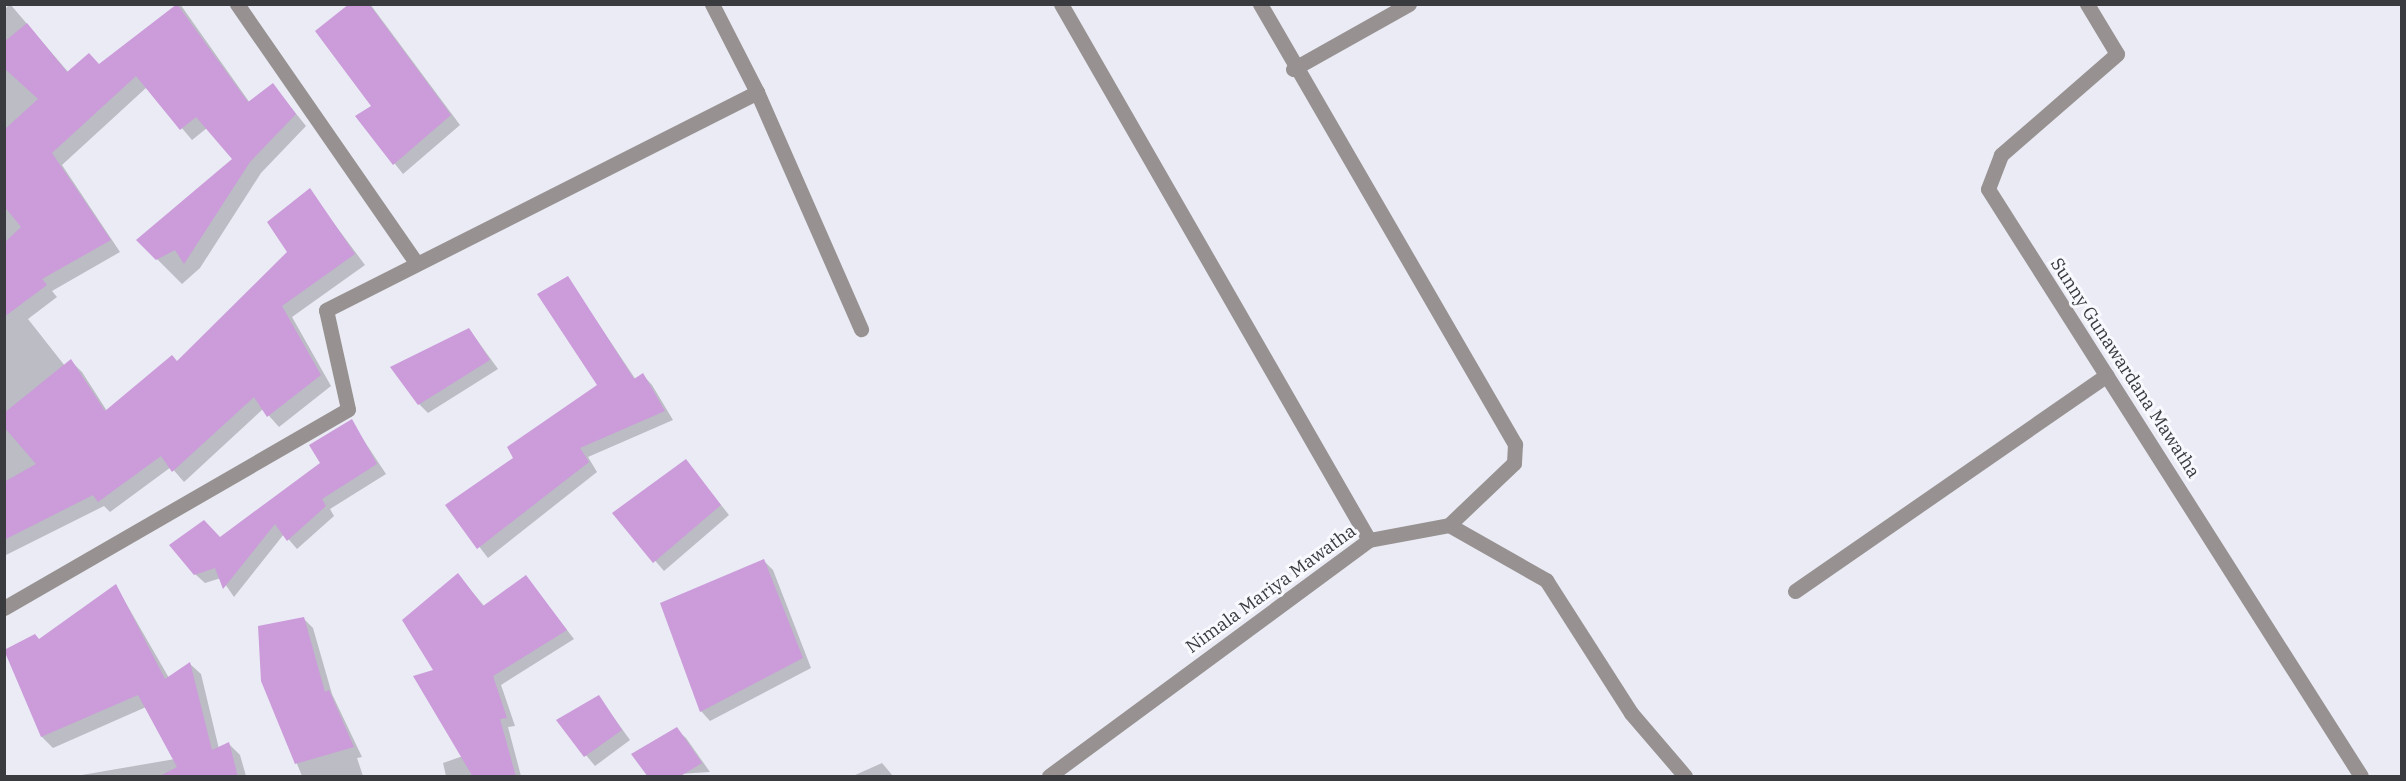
<!DOCTYPE html>
<html>
<head>
<meta charset="utf-8">
<style>
  body { margin:0 }
  #map { position:relative; width:2406px; height:781px; overflow:hidden; background:#eaebf5; font-family:"IBM Plex Serif",serif }
  div>[style] { position:absolute }
  [style*='--x'] { left:calc(var(--x)*1px); top:calc(var(--y)*1px); width:calc(var(--w)*1px); rotate:calc(var(--a)*1deg) }
  .shadow>* { inset:0; background:#0003 }
  .building>* { inset:0; background:#cb9bda }
  .minor>* { height:15px; margin:-7.5px; padding:0 7.5px; transform-origin:7.5px; border-radius:7.5px; background:#979291 }
  span { translate:-50% -50%; white-space:nowrap; text-align:center; line-height:1.15; -webkit-text-stroke:6px #f8f9fe; paint-order:stroke }
  .street-label { font-size:18px; color:#3a3b3e }
  .frame { position:absolute; inset:0; border:6px solid #3a3b3e; pointer-events:none }
</style>
</head>
<body>
<div id="map">
  <div class="shadow">
    <div style="clip-path:polygon(10px 4px,69px 73px,100px 66px,180px 4px,250px 103px,273px 85px,306px 126px,261px 173px,200px 268px,182px 284px,138px 240px,234px 159px,207px 128px,192px 140px,147px 87px,62px 165px,120px 252px,52px 291px,57px 297px,28px 319px,65px 366px,71px 361px,82px 372px,107px 411px,178px 363px,289px 252px,309px 190px,365px 265px,292px 317px,331px 386px,279px 427px,263px 409px,184px 482px,171px 467px,110px 512px,104px 506px,4px 556px,4px 10px)"></div>
    <div style="clip-path:polygon(351px 4px,370px 4px,460px 125px,403px 174px,357px 116px,373px 106px)"></div>
    <div style="clip-path:polygon(568px 278px,636px 380px,643px 375px,652px 385px,673px 420px,588px 457px,597px 472px,488px 558px,447px 505px,515px 458px,600px 386px)"></div>
    <div style="clip-path:polygon(469px 329px,498px 369px,428px 413px,419px 404px)"></div>
    <div style="clip-path:polygon(351px 421px,386px 474px,330px 509px,334px 516px,297px 549px,284px 534px,234px 597px,221px 578px,205px 583px,195px 574px,220px 539px,322px 463px)"></div>
    <div style="clip-path:polygon(686px 461px,729px 515px,664px 571px,614px 513px)"></div>
    <div style="clip-path:polygon(764px 561px,773px 570px,811px 668px,710px 721px,701px 711px)"></div>
    <div style="clip-path:polygon(458px 575px,485px 607px,526px 577px,574px 639px,501px 685px,515px 726px,508px 727px,521px 776px,446px 776px,443px 763px,463px 756px,435px 671px)"></div>
    <div style="clip-path:polygon(116px 586px,169px 678px,190px 664px,201px 674px,219px 749px,229px 744px,240px 755px,246px 776px,76px 776px,175px 759px,146px 707px,53px 748px,42px 737px,5px 651px,39px 641px)"></div>
    <div style="clip-path:polygon(303px 618px,313px 628px,332px 694px,362px 757px,357px 758px,363px 776px,302px 776px,263px 681px)"></div>
    <div style="clip-path:polygon(599px 697px,630px 740px,595px 766px,558px 721px)"></div>
    <div style="clip-path:polygon(676px 729px,686px 738px,710px 772px,649px 776px)"></div>
    <div style="clip-path:polygon(882px 763px,893px 776px,853px 776px)"></div>
  </div>
  <div class="building">
    <div style="clip-path:polygon(177px 4px,248px 102px,273px 83px,296px 114px,250px 162px,184px 264px,175px 250px,156px 260px,136px 240px,232px 159px,196px 117px,180px 130px,136px 76px,52px 153px,111px 240px,42px 279px,47px 285px,4px 317px,4px 243px,21px 227px,4px 206px,4px 130px,38px 99px,4px 68px,4px 42px,27px 23px,67px 72px,89px 53px,99px 64px)"></div>
    <div style="clip-path:polygon(349px 4px,369px 4px,451px 115px,393px 165px,355px 116px,371px 106px,315px 31px)"></div>
    <div style="clip-path:polygon(310px 188px,355px 254px,282px 306px,321px 375px,267px 417px,254px 397px,172px 472px,161px 456px,98px 502px,93px 495px,4px 540px,4px 482px,36px 464px,4px 427px,4px 413px,71px 359px,105px 411px,172px 355px,177px 361px,287px 252px,267px 222px)"></div>
    <div style="clip-path:polygon(568px 276px,634px 379px,643px 373px,665px 411px,580px 448px,589px 462px,477px 549px,445px 505px,513px 458px,507px 447px,597px 385px,537px 294px)"></div>
    <div style="clip-path:polygon(469px 328px,490px 360px,418px 405px,390px 367px)"></div>
    <div style="clip-path:polygon(352px 419px,377px 464px,322px 499px,326px 506px,287px 541px,275px 524px,223px 589px,215px 568px,194px 575px,169px 545px,204px 520px,220px 537px,320px 463px,309px 445px)"></div>
    <div style="clip-path:polygon(686px 459px,721px 505px,653px 563px,612px 513px)"></div>
    <div style="clip-path:polygon(764px 559px,803px 658px,700px 712px,660px 603px)"></div>
    <div style="clip-path:polygon(458px 573px,483px 606px,526px 575px,567px 630px,493px 676px,507px 718px,500px 719px,516px 777px,473px 777px,413px 676px,433px 670px,402px 620px)"></div>
    <div style="clip-path:polygon(116px 584px,165px 679px,190px 662px,212px 750px,229px 742px,238px 777px,158px 777px,177px 767px,138px 695px,41px 737px,4px 650px,35px 634px,39px 639px)"></div>
    <div style="clip-path:polygon(304px 617px,325px 692px,329px 690px,354px 747px,295px 764px,261px 681px,258px 626px)"></div>
    <div style="clip-path:polygon(599px 695px,622px 730px,584px 757px,556px 720px)"></div>
    <div style="clip-path:polygon(677px 727px,702px 763px,679px 777px,648px 777px,631px 754px)"></div>
  </div>
  <div class="minor">
    <div style="--x:237;--y:4;--w:313;--a:55.3"></div>
    <div style="--x:1061;--y:4;--w:618;--a:60.12"></div>
    <div style="--x:1260;--y:4;--w:509;--a:59.91"></div>
    <div style="--x:1515;--y:444;--w:19;--a:93"></div>
    <div style="--x:1514;--y:463;--w:90;--a:136.4"></div>
    <div style="--x:2087;--y:4;--w:58;--a:59"></div>
    <div style="--x:2117;--y:54;--w:154;--a:139"></div>
    <div style="--x:2001;--y:155;--w:36;--a:111"></div>
    <div style="--x:1988;--y:189;--w:695;--a:57.57"></div>
    <div style="--x:1293;--y:69;--w:133;--a:-29.3"></div>
    <div style="--x:757;--y:92;--w:259;--a:66.3"></div>
    <div style="--x:1795;--y:591;--w:379;--a:-34.7"></div>
    <div style="--x:4;--y:608;--w:397;--a:-30"></div>
    <div style="--x:348;--y:409;--w:101;--a:-102.5"></div>
    <div style="--x:326;--y:310;--w:483;--a:-26.8"></div>
    <div style="--x:757;--y:92;--w:99;--a:-117.1"></div>
    <div style="--x:1049;--y:776;--w:398;--a:-36.4"></div>
    <div style="--x:1369;--y:540;--w:81;--a:-10.6"></div>
    <div style="--x:1449;--y:525;--w:112;--a:29.6"></div>
    <div style="--x:1546;--y:580;--w:158;--a:57.4"></div>
    <div style="--x:1631;--y:713;--w:83;--a:49.4"></div>
  </div>
  <div class="street-label">
    <span style="left:2125px;top:368px;rotate:57deg">Sunny Gunawardana Mawatha</span>
    <span style="left:1271px;top:589px;rotate:-36deg">Nimala Mariya Mawatha</span>
  </div>
  <div class="frame"></div>
</div>
</body>
</html>
